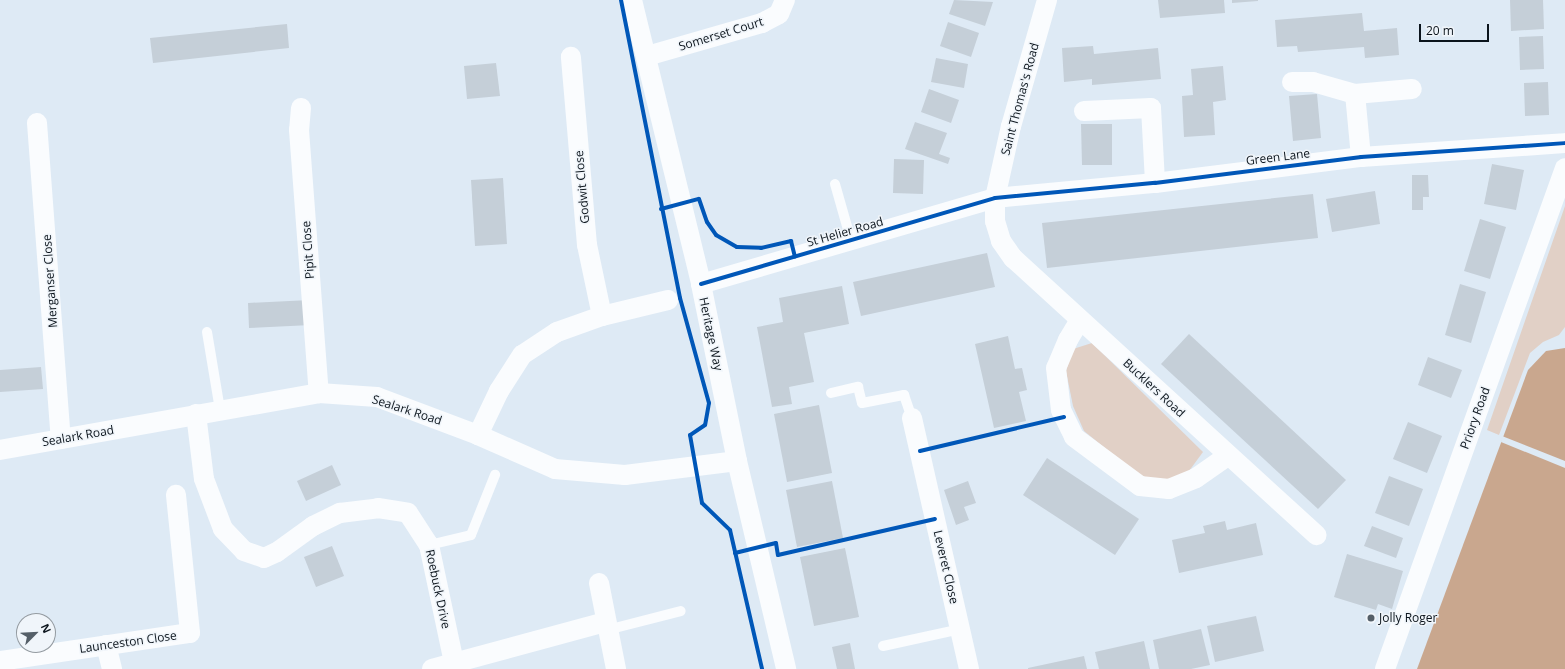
<!DOCTYPE html>
<html>
<head>
<meta charset="utf-8">
<style>
  body { margin:0 }
  #map { position:relative; width:1565px; height:669px; overflow:hidden; background:#deeaf5; font-family:"Open Sans",sans-serif }
  div>[style] { position:absolute }
  [style*='--x'] { left:calc(var(--x)*1px); top:calc(var(--y)*1px); width:calc(var(--w)*1px); rotate:calc(var(--a)*1deg) }
  .green>* { inset:0; background:#e1d0c6 }
  .water>* { inset:0; background:#c9a78e }
  .pier>* { inset:0; background:#deeaf5 }
  .building>* { inset:0; background:#c5cfd8 }
  .lane>* { height:10px; margin:-5px; padding:0 5px; transform-origin:5px; border-radius:5px; background:#fafcfe }
  .street>* { height:20px; margin:-10px; padding:0 10px; transform-origin:10px; border-radius:10px; background:#fafcfe }
  .cycleway>* { height:4px; margin:-2px; padding:0 2px; transform-origin:2px; border-radius:2px; background:#0057b8 }
  .dots>* { width:11px; height:11px; translate:-50% -50%; box-sizing:border-box; border:2px solid #f0f5fa; border-radius:50% }
  span { translate:-50% -50%; white-space:nowrap; text-align:center; line-height:1.15; -webkit-text-stroke:3px #f0f5fa; paint-order:stroke }
  .street-label { font-size:12px; color:#0b141c }
  .poi-label { font-size:12px; color:#0b141c }
  .left { translate:0 -50%; text-align:left }
  .north { position:absolute; left:16px; top:613px; width:40px; height:40px; box-sizing:border-box; background:#f0f5fa; border:1px solid #949ba1; border-radius:50%; rotate:66deg; font-size:11px; font-weight:700; line-height:16px; text-align:center; color:#0b141c }
  .north::after { content:''; display:block; margin:auto; width:14px; height:18px; background:#555f68; clip-path:polygon(50% 0,100% 100%,50% 72%,0 100%) }
  .scale { position:absolute; left:1419px; top:24px; width:70px; height:18px; box-sizing:border-box; border:2px solid #0b141c; border-top:0; padding-left:5px; font-size:12px; line-height:14px; white-space:nowrap; color:#0b141c; -webkit-text-stroke:3px #f0f5fa; paint-order:stroke }
</style>
</head>
<body>
<div id="map">
  <div class="green">
    <div style="clip-path:polygon(1565px 206px,1565px 327px,1559px 335px,1543px 342px,1530px 353px,1499px 435px,1487px 430px)"></div>
    <div style="clip-path:polygon(1092px 343px,1203px 452px,1189px 471px,1169px 479px,1143px 479px,1084px 431px,1073px 406px,1066px 371px,1073px 349px)"></div>
  </div>
  <div class="water">
    <div style="clip-path:polygon(1565px 348px,1565px 669px,1417px 669px,1528px 370px,1546px 351px)"></div>
  </div>
  <div class="pier">
    <div style="clip-path:polygon(1502px 436px,1565px 461px,1565px 468px,1501px 442px)"></div>
  </div>
  <div class="building">
    <div style="clip-path:polygon(954px 0,993px 2px,985px 26px,949px 14px)"></div>
    <div style="clip-path:polygon(1158px 0,1224px 0,1225px 13px,1160px 18px)"></div>
    <div style="clip-path:polygon(1232px 0,1258px 0,1258px 1px,1232px 3px)"></div>
    <div style="clip-path:polygon(1510px 0,1543px 0,1544px 29px,1511px 31px)"></div>
    <div style="clip-path:polygon(1362px 13px,1364px 31px,1397px 28px,1399px 55px,1365px 58px,1364px 47px,1298px 52px,1297px 46px,1277px 47px,1275px 20px)"></div>
    <div style="clip-path:polygon(948px 22px,979px 33px,971px 57px,940px 46px)"></div>
    <div style="clip-path:polygon(287px 24px,289px 48px,153px 63px,150px 38px)"></div>
    <div style="clip-path:polygon(1543px 36px,1544px 69px,1520px 70px,1519px 37px)"></div>
    <div style="clip-path:polygon(1093px 46px,1094px 54px,1158px 48px,1161px 79px,1092px 85px,1092px 79px,1064px 82px,1062px 48px)"></div>
    <div style="clip-path:polygon(936px 58px,968px 64px,964px 88px,931px 82px)"></div>
    <div style="clip-path:polygon(496px 63px,500px 96px,467px 99px,464px 66px)"></div>
    <div style="clip-path:polygon(1223px 66px,1226px 100px,1213px 102px,1215px 135px,1184px 137px,1182px 96px,1193px 95px,1191px 69px)"></div>
    <div style="clip-path:polygon(1548px 82px,1549px 115px,1525px 116px,1524px 83px)"></div>
    <div style="clip-path:polygon(929px 89px,959px 100px,951px 123px,921px 112px)"></div>
    <div style="clip-path:polygon(1317px 94px,1321px 138px,1293px 141px,1289px 96px)"></div>
    <div style="clip-path:polygon(915px 122px,947px 133px,939px 154px,950px 158px,948px 164px,905px 149px)"></div>
    <div style="clip-path:polygon(1081px 124px,1112px 124px,1112px 165px,1082px 165px)"></div>
    <div style="clip-path:polygon(894px 159px,924px 160px,923px 194px,893px 193px)"></div>
    <div style="clip-path:polygon(1492px 164px,1524px 170px,1516px 210px,1484px 204px)"></div>
    <div style="clip-path:polygon(1412px 175px,1428px 175px,1429px 197px,1423px 197px,1423px 210px,1412px 210px)"></div>
    <div style="clip-path:polygon(503px 178px,507px 244px,475px 246px,471px 180px)"></div>
    <div style="clip-path:polygon(1375px 191px,1380px 224px,1332px 232px,1326px 199px)"></div>
    <div style="clip-path:polygon(1313px 194px,1318px 238px,1047px 268px,1042px 223px)"></div>
    <div style="clip-path:polygon(1480px 219px,1506px 227px,1490px 279px,1464px 271px)"></div>
    <div style="clip-path:polygon(987px 253px,995px 287px,861px 316px,853px 282px)"></div>
    <div style="clip-path:polygon(1460px 284px,1486px 292px,1471px 343px,1445px 335px)"></div>
    <div style="clip-path:polygon(842px 286px,849px 324px,804px 333px,814px 382px,789px 387px,792px 404px,772px 407px,757px 327px,783px 322px,779px 298px)"></div>
    <div style="clip-path:polygon(310px 300px,311px 325px,249px 328px,248px 303px)"></div>
    <div style="clip-path:polygon(1189px 334px,1346px 480px,1318px 509px,1161px 364px)"></div>
    <div style="clip-path:polygon(1008px 336px,1015px 369px,1022px 368px,1027px 390px,1019px 392px,1026px 421px,994px 428px,975px 344px)"></div>
    <div style="clip-path:polygon(1428px 357px,1462px 370px,1451px 398px,1418px 385px)"></div>
    <div style="clip-path:polygon(41px 367px,43px 389px,0 392px,0 370px)"></div>
    <div style="clip-path:polygon(819px 405px,832px 473px,787px 482px,774px 414px)"></div>
    <div style="clip-path:polygon(1408px 422px,1442px 436px,1427px 473px,1393px 459px)"></div>
    <div style="clip-path:polygon(1047px 458px,1139px 519px,1115px 555px,1023px 495px)"></div>
    <div style="clip-path:polygon(332px 465px,341px 485px,306px 501px,297px 481px)"></div>
    <div style="clip-path:polygon(1389px 476px,1423px 489px,1409px 526px,1375px 513px)"></div>
    <div style="clip-path:polygon(832px 481px,843px 538px,797px 547px,786px 490px)"></div>
    <div style="clip-path:polygon(968px 481px,976px 503px,964px 507px,969px 520px,956px 525px,944px 490px)"></div>
    <div style="clip-path:polygon(1225px 521px,1227px 530px,1256px 523px,1263px 555px,1179px 573px,1172px 540px,1205px 533px,1203px 526px)"></div>
    <div style="clip-path:polygon(1372px 526px,1403px 538px,1396px 558px,1364px 546px)"></div>
    <div style="clip-path:polygon(332px 546px,344px 576px,316px 587px,304px 557px)"></div>
    <div style="clip-path:polygon(845px 548px,859px 617px,814px 626px,800px 557px)"></div>
    <div style="clip-path:polygon(1347px 554px,1403px 571px,1392px 609px,1378px 604px,1376px 610px,1334px 597px)"></div>
    <div style="clip-path:polygon(1256px 616px,1264px 651px,1215px 662px,1207px 626px)"></div>
    <div style="clip-path:polygon(1201px 629px,1210px 665px,1191px 669px,1159px 669px,1153px 640px)"></div>
    <div style="clip-path:polygon(1144px 641px,1150px 669px,1099px 669px,1095px 652px)"></div>
    <div style="clip-path:polygon(850px 643px,855px 669px,837px 669px,832px 647px)"></div>
    <div style="clip-path:polygon(1084px 656px,1087px 669px,1028px 669px,1028px 668px)"></div>
  </div>
  <div class="lane">
    <div style="--x:835;--y:184;--w:58;--a:74.1"></div>
    <div style="--x:207;--y:332;--w:79;--a:80.5"></div>
    <div style="--x:831;--y:393;--w:28;--a:-13"></div>
    <div style="--x:858;--y:387;--w:16;--a:76"></div>
    <div style="--x:862;--y:403;--w:43;--a:-10.8"></div>
    <div style="--x:904;--y:395;--w:24;--a:71"></div>
    <div style="--x:429;--y:545;--w:43;--a:-13.4"></div>
    <div style="--x:471;--y:535;--w:65;--a:-68.2"></div>
    <div style="--x:607;--y:630;--w:76;--a:-14.4"></div>
    <div style="--x:883;--y:646;--w:79;--a:-12.4"></div>
  </div>
  <div class="street">
    <div style="--x:632;--y:0;--w:292;--a:76.3"></div>
    <div style="--x:701;--y:284;--w:181;--a:78.5"></div>
    <div style="--x:737;--y:461;--w:214;--a:76.7"></div>
    <div style="--x:1047;--y:0;--w:131;--a:105.9"></div>
    <div style="--x:1011;--y:126;--w:74;--a:102.5"></div>
    <div style="--x:995;--y:198;--w:23;--a:90"></div>
    <div style="--x:995;--y:221;--w:21;--a:73"></div>
    <div style="--x:1001;--y:241;--w:21;--a:55"></div>
    <div style="--x:1013;--y:258;--w:411;--a:42.4"></div>
    <div style="--x:647;--y:56;--w:120;--a:-16"></div>
    <div style="--x:762;--y:23;--w:19;--a:-28"></div>
    <div style="--x:779;--y:14;--w:15;--a:-67"></div>
    <div style="--x:1292;--y:82;--w:21;--a:0"></div>
    <div style="--x:1313;--y:82;--w:44;--a:15.9"></div>
    <div style="--x:301;--y:108;--w:22;--a:95"></div>
    <div style="--x:299;--y:130;--w:264;--a:85.7"></div>
    <div style="--x:1084;--y:111;--w:67;--a:-2.6"></div>
    <div style="--x:1151;--y:108;--w:75;--a:86.9"></div>
    <div style="--x:37;--y:123;--w:317;--a:85.7"></div>
    <div style="--x:1361;--y:157;--w:63;--a:-95.4"></div>
    <div style="--x:1355;--y:94;--w:57;--a:-5"></div>
    <div style="--x:701;--y:284;--w:306;--a:-16.3"></div>
    <div style="--x:995;--y:198;--w:161;--a:-5.4"></div>
    <div style="--x:1155;--y:183;--w:208;--a:-7.2"></div>
    <div style="--x:1361;--y:157;--w:204;--a:-3.9"></div>
    <div style="--x:602;--y:316;--w:68;--a:-13.6"></div>
    <div style="--x:1080;--y:320;--w:23;--a:121"></div>
    <div style="--x:1068;--y:340;--w:30;--a:113"></div>
    <div style="--x:1056;--y:368;--w:42;--a:83.2"></div>
    <div style="--x:1061;--y:410;--w:30;--a:64"></div>
    <div style="--x:1074;--y:437;--w:82;--a:36.6"></div>
    <div style="--x:1140;--y:486;--w:29;--a:6"></div>
    <div style="--x:1169;--y:489;--w:29;--a:-22"></div>
    <div style="--x:1196;--y:478;--w:38;--a:-35"></div>
    <div style="--x:196;--y:414;--w:65;--a:83"></div>
    <div style="--x:204;--y:479;--w:53;--a:69.2"></div>
    <div style="--x:223;--y:529;--w:30;--a:46"></div>
    <div style="--x:244;--y:551;--w:21;--a:19"></div>
    <div style="--x:264;--y:558;--w:14;--a:-25"></div>
    <div style="--x:277;--y:552;--w:44;--a:-35.8"></div>
    <div style="--x:313;--y:526;--w:30;--a:-26"></div>
    <div style="--x:340;--y:513;--w:38;--a:-7"></div>
    <div style="--x:378;--y:508;--w:30;--a:9"></div>
    <div style="--x:408;--y:513;--w:38;--a:57"></div>
    <div style="--x:429;--y:545;--w:121;--a:78"></div>
    <div style="--x:912;--y:418;--w:257;--a:77.2"></div>
    <div style="--x:478;--y:435;--w:49;--a:-64.5"></div>
    <div style="--x:499;--y:391;--w:43;--a:-57.4"></div>
    <div style="--x:522;--y:355;--w:42;--a:-33.3"></div>
    <div style="--x:557;--y:332;--w:48;--a:-19.6"></div>
    <div style="--x:602;--y:316;--w:73;--a:-101.9"></div>
    <div style="--x:587;--y:245;--w:189;--a:-94.9"></div>
    <div style="--x:0;--y:450;--w:324;--a:-10.1"></div>
    <div style="--x:319;--y:393;--w:58;--a:3.9"></div>
    <div style="--x:377;--y:397;--w:108;--a:20.6"></div>
    <div style="--x:478;--y:435;--w:84;--a:23.8"></div>
    <div style="--x:555;--y:469;--w:70;--a:4.9"></div>
    <div style="--x:625;--y:475;--w:113;--a:-7.1"></div>
    <div style="--x:599;--y:583;--w:88;--a:78.8"></div>
    <div style="--x:106;--y:645;--w:25;--a:76"></div>
    <div style="--x:0;--y:661;--w:192;--a:-8.4"></div>
    <div style="--x:190;--y:633;--w:139;--a:-95.8"></div>
    <div style="--x:432;--y:669;--w:179;--a:-15.2"></div>
    <div style="--x:1385;--y:669;--w:532;--a:-70.24"></div>
  </div>
  <div class="cycleway">
    <div style="--x:621;--y:0;--w:304;--a:78.8"></div>
    <div style="--x:680;--y:298;--w:109;--a:74.6"></div>
    <div style="--x:709;--y:403;--w:22;--a:100"></div>
    <div style="--x:705;--y:425;--w:18;--a:146"></div>
    <div style="--x:690;--y:435;--w:69;--a:80"></div>
    <div style="--x:702;--y:503;--w:39;--a:44"></div>
    <div style="--x:730;--y:530;--w:143;--a:77"></div>
    <div style="--x:661;--y:209;--w:39;--a:-15"></div>
    <div style="--x:699;--y:199;--w:24;--a:71"></div>
    <div style="--x:707;--y:222;--w:16;--a:55"></div>
    <div style="--x:716;--y:235;--w:24;--a:30"></div>
    <div style="--x:737;--y:247;--w:24;--a:2"></div>
    <div style="--x:761;--y:248;--w:31;--a:-13"></div>
    <div style="--x:791;--y:241;--w:16;--a:76"></div>
    <div style="--x:701;--y:284;--w:306;--a:-16.3"></div>
    <div style="--x:995;--y:198;--w:161;--a:-5.4"></div>
    <div style="--x:1155;--y:183;--w:208;--a:-7.2"></div>
    <div style="--x:1361;--y:157;--w:204;--a:-3.9"></div>
    <div style="--x:920;--y:451;--w:148;--a:-13.3"></div>
    <div style="--x:735;--y:553;--w:42;--a:-13.7"></div>
    <div style="--x:776;--y:543;--w:12;--a:81"></div>
    <div style="--x:778;--y:555;--w:161;--a:-12.9"></div>
  </div>
  <div class="dots">
    <div style="left:1371px;top:618px;background:#555f68"></div>
  </div>
  <div class="street-label">
    <span style="left:721px;top:34px;rotate:-17deg">Somerset Court</span>
    <span style="left:1020px;top:99px;rotate:-75deg">Saint Thomas's Road</span>
    <span style="left:1278px;top:157px;rotate:-7deg">Green Lane</span>
    <span style="left:582px;top:187px;rotate:-95deg">Godwit Close</span>
    <span style="left:845px;top:232px;rotate:-16deg">St Helier Road</span>
    <span style="left:308px;top:250px;rotate:-94deg">Pipit Close</span>
    <span style="left:50px;top:281px;rotate:-94deg">Merganser Close</span>
    <span style="left:711px;top:334px;rotate:78deg">Heritage Way</span>
    <span style="left:1154px;top:388px;rotate:43deg">Bucklers Road</span>
    <span style="left:407px;top:410px;rotate:18deg">Sealark Road</span>
    <span style="left:1475px;top:418px;rotate:-70deg">Priory Road</span>
    <span style="left:78px;top:436px;rotate:-10deg">Sealark Road</span>
    <span style="left:946px;top:567px;rotate:77deg">Leveret Close</span>
    <span style="left:438px;top:589px;rotate:78deg">Roebuck Drive</span>
    <span style="left:128px;top:642px;rotate:-8deg">Launceston Close</span>
  </div>
  <div class="poi-label">
    <span class="left" style="left:1379px;top:618px">Jolly Roger</span>
  </div>
  <div class="north">N</div>
  <div class="scale">20 m</div>
</div>
</body>
</html>
